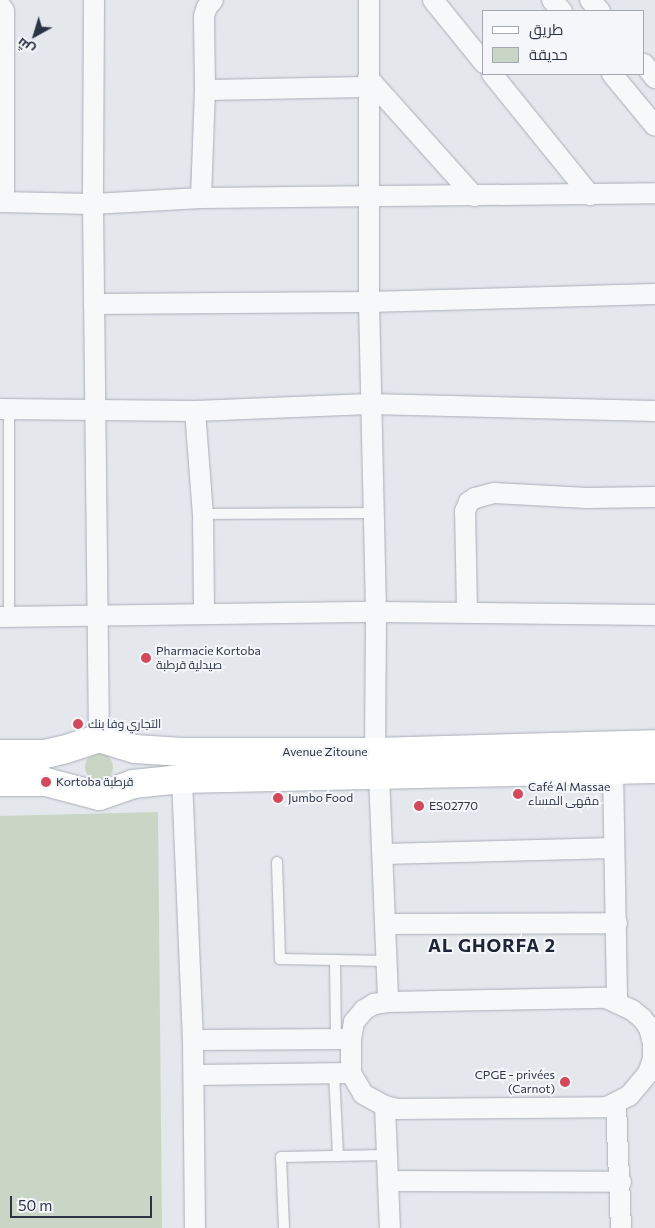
<!DOCTYPE html>
<html>
<head>
<meta charset="utf-8">
<style>
  body { margin:0 }
  #map { position:relative; width:655px; height:1228px; overflow:hidden; background:#e4e7ec; font-family:Commissioner,Cairo,sans-serif }
  div>[style] { position:absolute }
  [style*='--x'] { left:calc(var(--x)*1px); top:calc(var(--y)*1px); width:calc(var(--w)*1px); rotate:calc(var(--a)*1deg) }
  .green>* { inset:0; background:#c9d6c5 }
  .round { border-radius:50% }
  .roads { filter:drop-shadow(0 0 1px #a9aeb7) drop-shadow(0 0 1px #a9aeb7) }
  .lane>* { height:10px; margin:-5px; padding:0 5px; transform-origin:5px; border-radius:5px; background:#f7f8fa }
  .street>* { height:20px; margin:-10px; padding:0 10px; transform-origin:10px; border-radius:10px; background:#f7f8fa }
  .secondary>* { height:28px; margin:-14px; padding:0 14px; transform-origin:14px; border-radius:14px; background:#fff }
  .dots>* { width:14px; height:14px; translate:-50% -50%; box-sizing:border-box; border:2px solid #f4f6f9; border-radius:50% }
  span { translate:-50% -50%; white-space:nowrap; text-align:center; line-height:1.15; -webkit-text-stroke:4px #f4f6f9; paint-order:stroke }
  .poi-label { font-size:12px; color:#2b3445 }
  .left { translate:0 -50%; text-align:left }
  .right { translate:-100% -50%; text-align:right }
  .street-label { font-size:12px; color:#2b3445 }
  .district-label { font-size:18px; color:#1d2536; font-weight:700; letter-spacing:1px }
  .legend { position:absolute; left:482px; top:10px; width:162px; height:65px; box-sizing:border-box; background:#f4f6f9; border:1px solid #a4a8b1; margin:0; padding:6px 9px; list-style:none; font-size:15px; color:#2b3445 }
  .legend li { display:flex; align-items:center; gap:10px; height:25px }
  .legend b { width:25px; border:1px solid #a4a8b1 }
  .north { position:absolute; left:10px; top:10px; width:50px; height:50px; -webkit-text-stroke:4px #f4f6f9; paint-order:stroke; rotate:219deg; font-size:14px; font-weight:700; line-height:20px; text-align:center; color:#2b3445 }
  .north::after { content:''; display:block; margin:auto; width:18px; height:22px; background:#2b3445; clip-path:polygon(50% 0,100% 100%,50% 72%,0 100%) }
  .scale { position:absolute; left:10px; top:1196px; width:142px; height:22px; box-sizing:border-box; border:2px solid #2b3445; border-top:0; padding-left:6px; font-size:15px; line-height:18px; white-space:nowrap; color:#2b3445; -webkit-text-stroke:4px #f4f6f9; paint-order:stroke }
</style>
</head>
<body>
<div id="map">
  <div class="green">
    <div class="round" style="left:85px;top:753px;width:28px;height:28px"></div>
    <div style="clip-path:polygon(158px 812px,162px 1228px,0 1228px,0 816px)"></div>
  </div>
  <div class="roads">
    <div class="lane">
      <div style="--x:9;--y:409;--w:208;--a:90"></div>
      <div style="--x:203;--y:514;--w:171;--a:-0.3"></div>
      <div style="--x:277;--y:862;--w:97;--a:88.2"></div>
      <div style="--x:280;--y:959;--w:107;--a:1.1"></div>
      <div style="--x:335;--y:960;--w:79;--a:89.3"></div>
      <div style="--x:334;--y:1073;--w:83;--a:87.2"></div>
      <div style="--x:284;--y:1228;--w:71;--a:-92.4"></div>
      <div style="--x:281;--y:1157;--w:106;--a:-1.1"></div>
    </div>
    <div class="street">
      <div style="--x:94;--y:0;--w:204;--a:90.3"></div>
      <div style="--x:93;--y:204;--w:534;--a:89.36"></div>
      <div style="--x:369;--y:0;--w:302;--a:90"></div>
      <div style="--x:369;--y:302;--w:310;--a:88.7"></div>
      <div style="--x:376;--y:612;--w:140;--a:90.4"></div>
      <div style="--x:433;--y:0;--w:81;--a:51"></div>
      <div style="--x:552;--y:0;--w:15;--a:48"></div>
      <div style="--x:590;--y:0;--w:15;--a:48"></div>
      <div style="--x:0;--y:5;--w:7;--a:56"></div>
      <div style="--x:4;--y:11;--w:191;--a:90"></div>
      <div style="--x:644;--y:64;--w:18;--a:52"></div>
      <div style="--x:492;--y:74;--w:156;--a:51"></div>
      <div style="--x:612;--y:74;--w:67;--a:50.4"></div>
      <div style="--x:368;--y:78;--w:159;--a:48.1"></div>
      <div style="--x:205;--y:90;--w:163;--a:-1.1"></div>
      <div style="--x:201;--y:198;--w:108;--a:-87.9"></div>
      <div style="--x:205;--y:90;--w:74;--a:-90.8"></div>
      <div style="--x:204;--y:16;--w:9;--a:-72"></div>
      <div style="--x:207;--y:7;--w:9;--a:-49"></div>
      <div style="--x:0;--y:202;--w:93;--a:1.2"></div>
      <div style="--x:93;--y:204;--w:108;--a:-3.2"></div>
      <div style="--x:201;--y:198;--w:454;--a:-0.6"></div>
      <div style="--x:94;--y:304;--w:275;--a:-0.4"></div>
      <div style="--x:369;--y:302;--w:286;--a:-1.6"></div>
      <div style="--x:0;--y:409;--w:195;--a:0.6"></div>
      <div style="--x:195;--y:411;--w:175;--a:-2.3"></div>
      <div style="--x:370;--y:404;--w:285;--a:1.4"></div>
      <div style="--x:195;--y:411;--w:103;--a:85.6"></div>
      <div style="--x:203;--y:514;--w:99;--a:89.4"></div>
      <div style="--x:467;--y:612;--w:101;--a:-91.1"></div>
      <div style="--x:465;--y:511;--w:10;--a:-66"></div>
      <div style="--x:469;--y:502;--w:7;--a:-34"></div>
      <div style="--x:475;--y:498;--w:20;--a:-15"></div>
      <div style="--x:494;--y:493;--w:93;--a:3.1"></div>
      <div style="--x:587;--y:498;--w:68;--a:-0.8"></div>
      <div style="--x:0;--y:617;--w:376;--a:-0.8"></div>
      <div style="--x:376;--y:612;--w:279;--a:0.6"></div>
      <div style="--x:613;--y:769;--w:233;--a:89"></div>
      <div style="--x:379;--y:774;--w:228;--a:87.7"></div>
      <div style="--x:182;--y:779;--w:261;--a:87.6"></div>
      <div style="--x:193;--y:1040;--w:188;--a:89.4"></div>
      <div style="--x:384;--y:854;--w:230;--a:-1.5"></div>
      <div style="--x:386;--y:924;--w:231;--a:-0.2"></div>
      <div style="--x:193;--y:1040;--w:158;--a:-0.4"></div>
      <div style="--x:351;--y:1073;--w:24;--a:60"></div>
      <div style="--x:363;--y:1094;--w:25;--a:29"></div>
      <div style="--x:385;--y:1106;--w:13;--a:13"></div>
      <div style="--x:398;--y:1109;--w:209;--a:-0.5"></div>
      <div style="--x:607;--y:1107;--w:25;--a:-27"></div>
      <div style="--x:629;--y:1096;--w:30;--a:-50"></div>
      <div style="--x:648;--y:1073;--w:15;--a:-70"></div>
      <div style="--x:653;--y:1059;--w:16;--a:-90"></div>
      <div style="--x:653;--y:1043;--w:16;--a:-105"></div>
      <div style="--x:194;--y:1075;--w:157;--a:-0.7"></div>
      <div style="--x:351;--y:1073;--w:34;--a:-90"></div>
      <div style="--x:351;--y:1039;--w:17;--a:-80"></div>
      <div style="--x:354;--y:1022;--w:16;--a:-50"></div>
      <div style="--x:364;--y:1010;--w:12;--a:-31"></div>
      <div style="--x:374;--y:1004;--w:14;--a:-8"></div>
      <div style="--x:388;--y:1002;--w:218;--a:-1.1"></div>
      <div style="--x:606;--y:998;--w:29;--a:25"></div>
      <div style="--x:632;--y:1010;--w:13;--a:39"></div>
      <div style="--x:642;--y:1018;--w:12;--a:55"></div>
      <div style="--x:649;--y:1028;--w:6;--a:-9"></div>
      <div style="--x:616;--y:1104;--w:124;--a:87.7"></div>
      <div style="--x:385;--y:1106;--w:122;--a:87.7"></div>
      <div style="--x:388;--y:1181;--w:233;--a:0.2"></div>
    </div>
    <div class="secondary">
      <div style="--x:0;--y:754;--w:45;--a:0"></div>
      <div style="--x:45;--y:754;--w:18;--a:-13"></div>
      <div style="--x:63;--y:750;--w:38;--a:-18"></div>
      <div style="--x:99;--y:738;--w:38;--a:17"></div>
      <div style="--x:135;--y:749;--w:47;--a:3.7"></div>
      <div style="--x:182;--y:752;--w:193;--a:0"></div>
      <div style="--x:375;--y:752;--w:280;--a:-1.6"></div>
      <div style="--x:0;--y:782;--w:46;--a:0"></div>
      <div style="--x:46;--y:782;--w:55;--a:14.8"></div>
      <div style="--x:99;--y:796;--w:36;--a:-19"></div>
      <div style="--x:133;--y:784;--w:49;--a:-5.8"></div>
      <div style="--x:182;--y:779;--w:473;--a:-1.2"></div>
    </div>
  </div>
  <div class="dots">
    <div style="left:146px;top:658px;background:#d1495b"></div>
    <div style="left:78px;top:724px;background:#d1495b"></div>
    <div style="left:46px;top:782px;background:#d1495b"></div>
    <div style="left:518px;top:794px;background:#d1495b"></div>
    <div style="left:278px;top:798px;background:#d1495b"></div>
    <div style="left:419px;top:806px;background:#d1495b"></div>
    <div style="left:565px;top:1082px;background:#d1495b"></div>
  </div>
  <div class="poi-label">
    <span class="left" style="left:156px;top:658px">Pharmacie Kortoba<br>صيدلية قرطبة</span>
    <span class="left" style="left:88px;top:724px">التجاري وفا بنك</span>
    <span class="left" style="left:56px;top:782px">Kortoba قرطبة</span>
    <span class="left" style="left:528px;top:794px">Café Al Massae<br>مقهى المساء</span>
    <span class="left" style="left:288px;top:798px">Jumbo Food</span>
    <span class="left" style="left:429px;top:806px">ES02770</span>
    <span class="right" style="left:555px;top:1082px">CPGE - privées<br>(Carnot)</span>
  </div>
  <div class="street-label">
    <span style="left:325px;top:752px">Avenue Zitoune</span>
  </div>
  <div class="district-label">
    <span style="left:492px;top:945px">AL GHORFA 2</span>
  </div>
  <ul class="legend">
  <li><b style="height:6px;background:#fff"></b>طريق</li>
  <li><b style="height:14px;background:#c9d6c5"></b>حديقة</li>
  </ul>
  <div class="north">ش</div>
  <div class="scale">50 m</div>
</div>
</body>
</html>
